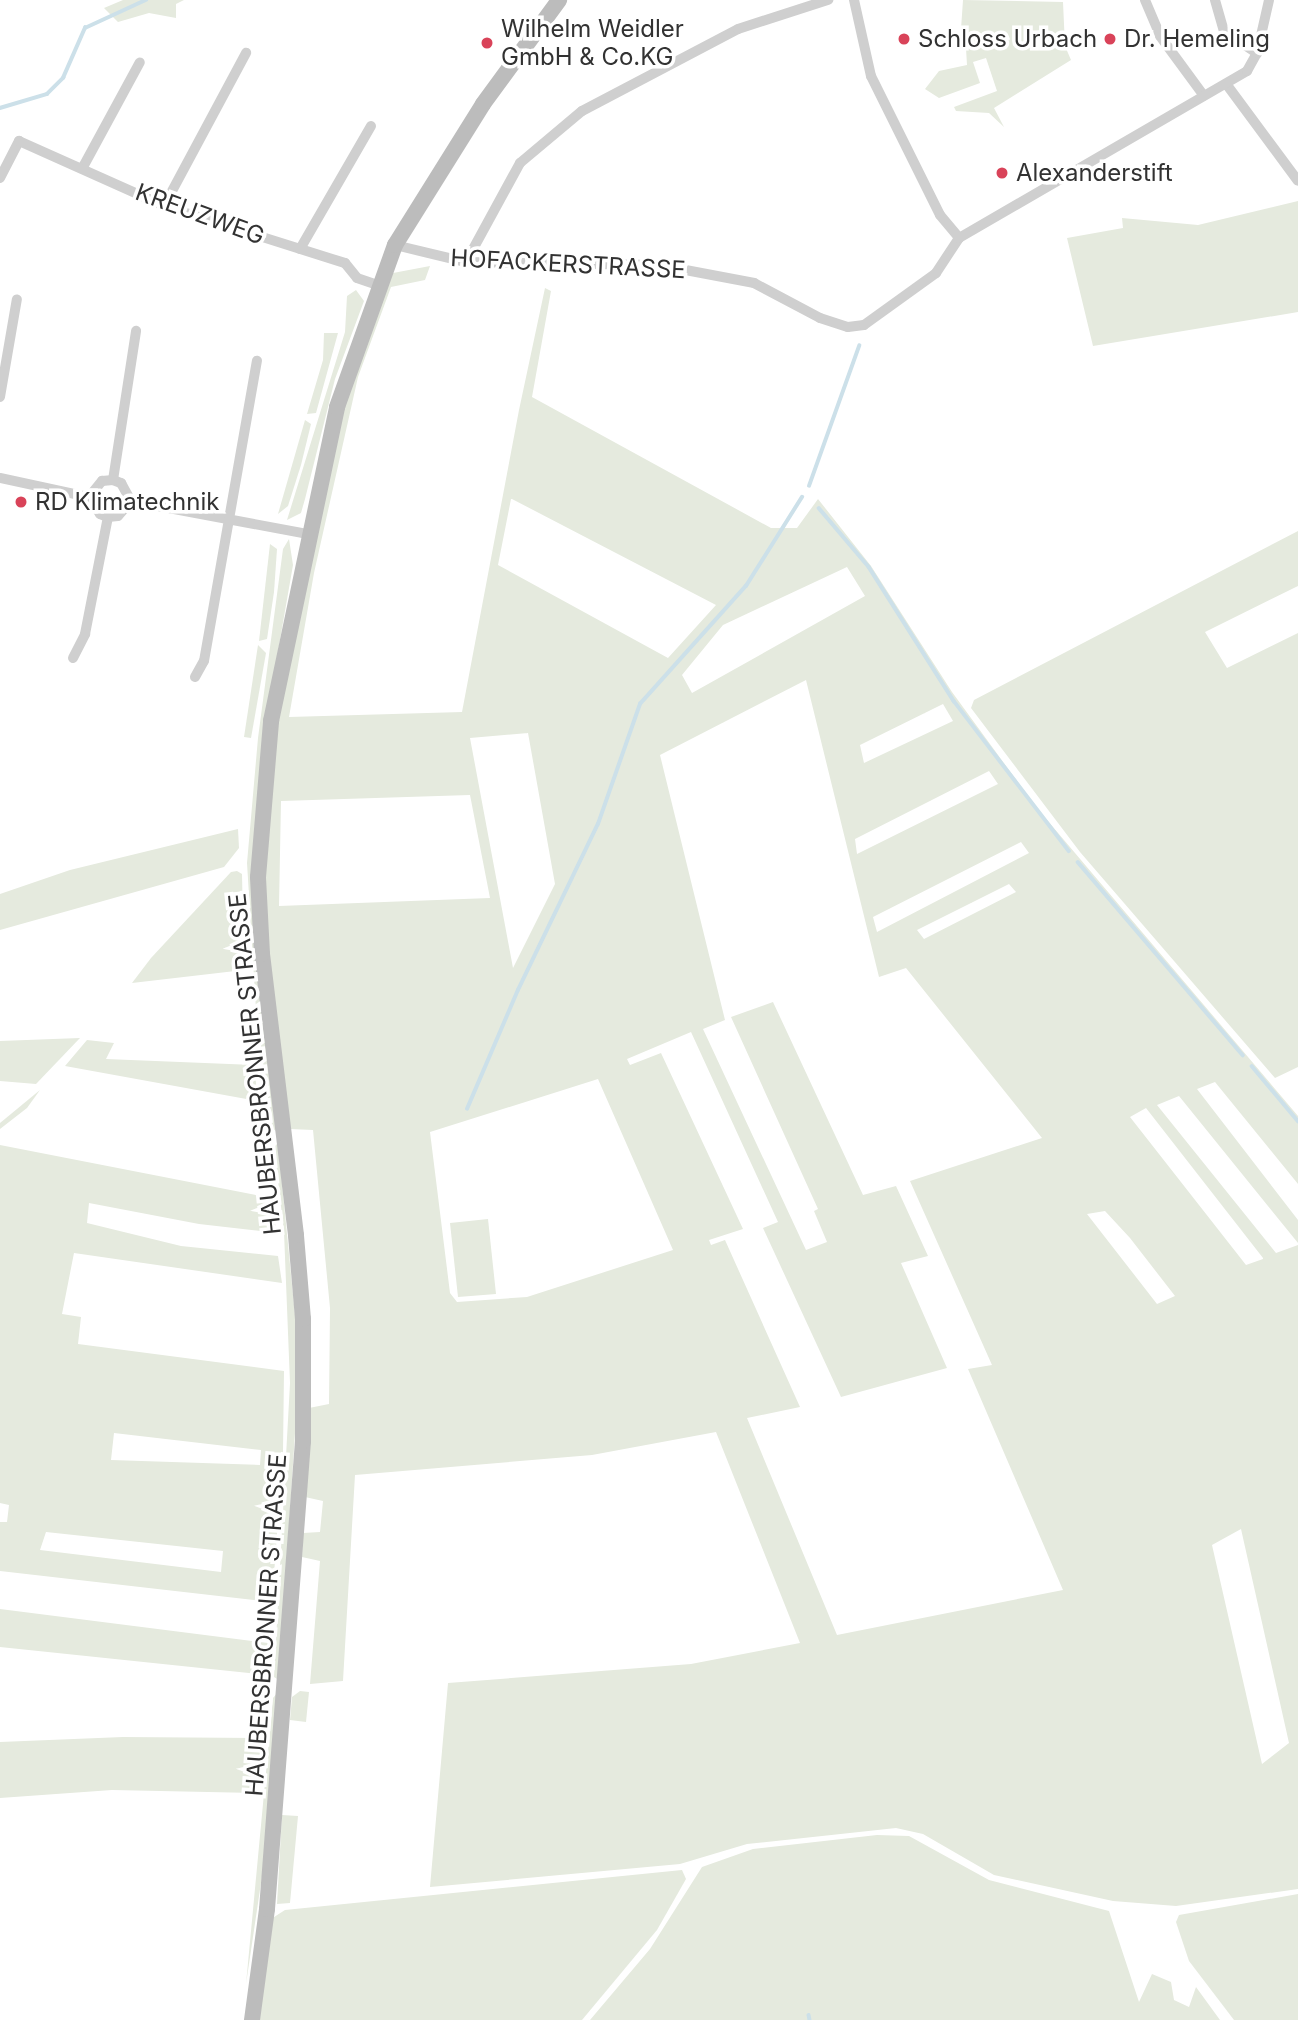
<!DOCTYPE html>
<html>
<head>
<meta charset="utf-8">
<style>
  body { margin:0 }
  #map { position:relative; width:1298px; height:2020px; overflow:hidden; background:#fff; font-family:Inter,sans-serif }
  div>[style] { position:absolute }
  [style*='--x'] { left:calc(var(--x)*1px); top:calc(var(--y)*1px); width:calc(var(--w)*1px); rotate:calc(var(--a)*1deg) }
  .green>* { inset:0; background:#e5eade }
  .stream>* { height:3.5px; margin:-1.75px; padding:0 1.75px; transform-origin:1.75px; border-radius:1.75px; background:#cce0e9 }
  .street>* { height:10px; margin:-5px; padding:0 5px; transform-origin:5px; border-radius:5px; background:#cfcfcf }
  .secondary>* { height:16px; margin:-8px; padding:0 8px; transform-origin:8px; border-radius:8px; background:#bcbcbc }
  .dots>* { width:19px; height:19px; translate:-50% -50%; box-sizing:border-box; border:4px solid #fff; border-radius:50% }
  span { translate:-50% -50%; white-space:nowrap; text-align:center; line-height:1.15; -webkit-text-stroke:7px #fff; paint-order:stroke }
  .poi-label { font-size:24px; color:#323232 }
  .left { translate:0 -50%; text-align:left }
  .street-label { font-size:24px; color:#323232 }
</style>
</head>
<body>
<div id="map">
  <div class="green">
    <div style="clip-path:polygon(123px 0,184px 0,176px 4px,176px 18px,149px 13px,118px 22px,104px 8px)"></div>
    <div style="clip-path:polygon(963px 0,1063px 2px,1065px 46px,1071px 60px,994px 108px,1004px 127px,989px 113px,956px 111px,954px 107px,997px 91px,986px 58px,973px 62px,980px 83px,939px 98px,925px 89px,939px 71px,967px 65px,965px 32px,961px 29px)"></div>
    <div style="clip-path:polygon(1298px 201px,1298px 312px,1093px 346px,1067px 238px,1123px 228px,1122px 218px,1198px 225px)"></div>
    <div style="clip-path:polygon(evenodd,430px 266px,425px 280px,391px 287px,358px 377px,314px 573px,289px 717px,462px 712px,519px 410px,545px 288px,551px 291px,532px 397px,771px 528px,797px 528px,818px 499px,871px 566px,952px 692px,1036px 807px,1298px 1116px,1298px 1184px,1215px 1082px,1197px 1089px,1298px 1220px,1298px 1243px,1179px 1096px,1157px 1105px,1276px 1253px,1298px 1245px,1298px 1889px,1176px 1906px,1113px 1901px,994px 1875px,923px 1834px,896px 1828px,747px 1844px,680px 1864px,430px 1887px,448px 1683px,691px 1664px,800px 1643px,716px 1432px,592px 1455px,355px 1475px,343px 1681px,310px 1684px,320px 1561px,302px 1557px,303px 1533px,320px 1532px,323px 1501px,305px 1497px,309px 1408px,329px 1404px,330px 1308px,313px 1130px,290px 1129px,268px 954px,265px 870px,276px 727px,337px 420px,393px 273px,430px 266px,511px 499px,512px 499px,716px 605px,668px 658px,498px 565px,511px 499px,430px 266px,847px 567px,865px 596px,692px 693px,682px 675px,723px 625px,847px 567px,430px 266px,806px 680px,879px 977px,906px 968px,1042px 1138px,910px 1181px,992px 1365px,968px 1369px,1063px 1590px,837px 1635px,747px 1418px,800px 1407px,725px 1240px,711px 1245px,709px 1240px,743px 1229px,661px 1053px,630px 1065px,627px 1059px,691px 1032px,778px 1222px,763px 1228px,841px 1397px,947px 1368px,901px 1263px,928px 1256px,896px 1186px,863px 1195px,773px 1002px,731px 1017px,818px 1209px,814px 1211px,827px 1242px,806px 1250px,703px 1029px,725px 1020px,660px 755px,806px 680px,430px 266px,943px 704px,953px 721px,864px 763px,860px 745px,943px 704px,430px 266px,528px 733px,555px 884px,513px 968px,470px 738px,528px 733px,430px 266px,989px 771px,998px 784px,857px 854px,855px 839px,989px 771px,430px 266px,470px 795px,490px 898px,279px 906px,281px 801px,470px 795px,430px 266px,1021px 842px,1029px 853px,877px 932px,873px 917px,1021px 842px,430px 266px,1009px 884px,1016px 892px,924px 939px,917px 930px,1009px 884px,430px 266px,598px 1079px,673px 1250px,527px 1297px,457px 1302px,450px 1293px,430px 1132px,598px 1079px,430px 266px,1146px 1108px,1263px 1258px,1263px 1259px,1246px 1265px,1130px 1117px,1146px 1108px,430px 266px,1105px 1211px,1130px 1238px,1175px 1296px,1157px 1304px,1087px 1214px,1105px 1211px,430px 266px,1241px 1529px,1289px 1743px,1262px 1764px,1212px 1545px,1241px 1529px)"></div>
    <div style="clip-path:polygon(356px 290px,364px 301px,335px 379px,305px 499px,301px 513px,287px 520px,345px 332px,347px 296px)"></div>
    <div style="clip-path:polygon(324px 333px,338px 333px,316px 413px,307px 414px,323px 360px)"></div>
    <div style="clip-path:polygon(305px 420px,311px 424px,301px 465px,288px 506px,278px 514px)"></div>
    <div style="clip-path:polygon(1298px 531px,1298px 586px,1205px 632px,1227px 668px,1298px 633px,1298px 1067px,1275px 1078px,1080px 852px,971px 708px,974px 700px)"></div>
    <div style="clip-path:polygon(289px 539px,293px 565px,266px 720px,253px 857px,276px 1131px,272px 1128px,256px 1010px,247px 863px,258px 738px,283px 549px)"></div>
    <div style="clip-path:polygon(270px 544px,277px 549px,274px 592px,267px 639px,259px 641px)"></div>
    <div style="clip-path:polygon(258px 645px,266px 653px,251px 738px,244px 737px)"></div>
    <div style="clip-path:polygon(238px 829px,239px 848px,224px 867px,0 930px,0 894px,70px 870px)"></div>
    <div style="clip-path:polygon(237px 871px,242px 874px,244px 970px,132px 983px,151px 958px,231px 872px)"></div>
    <div style="clip-path:polygon(80px 1038px,36px 1084px,0 1081px,0 1041px)"></div>
    <div style="clip-path:polygon(87px 1040px,114px 1043px,106px 1059px,254px 1065px,258px 1101px,65px 1066px)"></div>
    <div style="clip-path:polygon(40px 1090px,27px 1108px,0 1129px,0 1123px)"></div>
    <div style="clip-path:polygon(278px 1143px,296px 1325px,296px 1418px,279px 1680px,274px 1677px,290px 1383px,284px 1232px,274px 1147px)"></div>
    <div style="clip-path:polygon(evenodd,0 1145px,271px 1198px,277px 1233px,199px 1224px,89px 1203px,87px 1223px,181px 1246px,278px 1256px,282px 1283px,74px 1253px,62px 1314px,81px 1317px,78px 1344px,284px 1371px,283px 1452px,272px 1602px,0 1571px,0 1522px,7px 1522px,9px 1505px,0 1503px,0 1145px,114px 1433px,261px 1450px,260px 1465px,111px 1460px,114px 1433px,0 1145px,46px 1532px,223px 1551px,221px 1572px,40px 1550px,46px 1532px)"></div>
    <div style="clip-path:polygon(488px 1219px,496px 1294px,458px 1297px,450px 1223px)"></div>
    <div style="clip-path:polygon(0 1609px,268px 1643px,267px 1675px,0 1647px)"></div>
    <div style="clip-path:polygon(300px 1691px,309px 1692px,306px 1722px,290px 1720px,292px 1697px)"></div>
    <div style="clip-path:polygon(278px 1692px,266px 1849px,246px 1984px,273px 1698px)"></div>
    <div style="clip-path:polygon(123px 1737px,263px 1738px,257px 1793px,112px 1790px,0 1798px,0 1742px)"></div>
    <div style="clip-path:polygon(282px 1815px,298px 1816px,290px 1903px,277px 1904px)"></div>
    <div style="clip-path:polygon(877px 1835px,909px 1836px,989px 1880px,1109px 1911px,1139px 2002px,1152px 1974px,1171px 1982px,1174px 2000px,1189px 2007px,1196px 1987px,1220px 2020px,590px 2020px,650px 1949px,702px 1867px,753px 1849px)"></div>
    <div style="clip-path:polygon(682px 1870px,686px 1879px,657px 1930px,582px 2020px,257px 2020px,271px 1919px,285px 1910px)"></div>
    <div style="clip-path:polygon(1298px 1894px,1298px 2020px,1234px 2020px,1189px 1961px,1176px 1922px,1179px 1915px)"></div>
  </div>
  <div class="stream">
    <div style="--x:0;--y:108;--w:49;--a:-16.6"></div>
    <div style="--x:47;--y:94;--w:23;--a:-45"></div>
    <div style="--x:63;--y:78;--w:55;--a:-66.3"></div>
    <div style="--x:85;--y:28;--w:67;--a:-24.7"></div>
    <div style="--x:809;--y:486;--w:149;--a:-70.3"></div>
    <div style="--x:819;--y:508;--w:77;--a:49.7"></div>
    <div style="--x:869;--y:567;--w:159;--a:57.6"></div>
    <div style="--x:954;--y:701;--w:189;--a:52.5"></div>
    <div style="--x:1078;--y:862;--w:254;--a:49.5"></div>
    <div style="--x:1252;--y:1066;--w:72;--a:50.1"></div>
    <div style="--x:467;--y:1109;--w:129;--a:-66.8"></div>
    <div style="--x:518;--y:990;--w:184;--a:-64.3"></div>
    <div style="--x:598;--y:824;--w:127;--a:-70.7"></div>
    <div style="--x:640;--y:704;--w:159;--a:-48.1"></div>
    <div style="--x:746;--y:586;--w:105;--a:-57.8"></div>
    <div style="--x:809;--y:2015;--w:5;--a:79"></div>
  </div>
  <div class="street">
    <div style="--x:854;--y:0;--w:78;--a:77.4"></div>
    <div style="--x:871;--y:76;--w:155;--a:63.6"></div>
    <div style="--x:940;--y:215;--w:30;--a:50"></div>
    <div style="--x:1145;--y:0;--w:39;--a:67"></div>
    <div style="--x:1160;--y:36;--w:74;--a:53.7"></div>
    <div style="--x:1215;--y:0;--w:32;--a:74"></div>
    <div style="--x:1224;--y:31;--w:40;--a:34"></div>
    <div style="--x:1227;--y:85;--w:119;--a:53.5"></div>
    <div style="--x:83;--y:167;--w:119;--a:-61.5"></div>
    <div style="--x:0;--y:178;--w:42;--a:-62.8"></div>
    <div style="--x:19;--y:141;--w:159;--a:24.1"></div>
    <div style="--x:164;--y:206;--w:190;--a:17.5"></div>
    <div style="--x:345;--y:263;--w:19;--a:51"></div>
    <div style="--x:357;--y:278;--w:24;--a:19"></div>
    <div style="--x:164;--y:206;--w:174;--a:-61.8"></div>
    <div style="--x:395;--y:245;--w:73;--a:13.5"></div>
    <div style="--x:466;--y:262;--w:193;--a:0.9"></div>
    <div style="--x:659;--y:265;--w:97;--a:10.7"></div>
    <div style="--x:754;--y:283;--w:75;--a:27.9"></div>
    <div style="--x:820;--y:318;--w:29;--a:18"></div>
    <div style="--x:848;--y:327;--w:16;--a:-7"></div>
    <div style="--x:864;--y:325;--w:89;--a:-35.8"></div>
    <div style="--x:936;--y:273;--w:42;--a:-56.7"></div>
    <div style="--x:959;--y:238;--w:333;--a:-30.1"></div>
    <div style="--x:1247;--y:71;--w:21;--a:-61"></div>
    <div style="--x:1257;--y:53;--w:54;--a:-77.2"></div>
    <div style="--x:300;--y:249;--w:142;--a:-60"></div>
    <div style="--x:466;--y:262;--w:113;--a:-61.4"></div>
    <div style="--x:520;--y:163;--w:81;--a:-40"></div>
    <div style="--x:582;--y:111;--w:176;--a:-27.7"></div>
    <div style="--x:738;--y:29;--w:95;--a:-17.9"></div>
    <div style="--x:0;--y:397;--w:99;--a:-80.2"></div>
    <div style="--x:0;--y:478;--w:91;--a:12.1"></div>
    <div style="--x:113;--y:480;--w:151;--a:-81.2"></div>
    <div style="--x:89;--y:497;--w:21;--a:-51"></div>
    <div style="--x:102;--y:481;--w:11;--a:-5"></div>
    <div style="--x:113;--y:480;--w:9;--a:21"></div>
    <div style="--x:121;--y:483;--w:21;--a:61"></div>
    <div style="--x:89;--y:497;--w:20;--a:57"></div>
    <div style="--x:100;--y:514;--w:9;--a:21"></div>
    <div style="--x:108;--y:517;--w:10;--a:-6"></div>
    <div style="--x:118;--y:516;--w:20;--a:-49"></div>
    <div style="--x:131;--y:501;--w:179;--a:10.6"></div>
    <div style="--x:73;--y:658;--w:27;--a:-63"></div>
    <div style="--x:85;--y:634;--w:119;--a:-78.9"></div>
    <div style="--x:195;--y:677;--w:18;--a:-61"></div>
    <div style="--x:204;--y:661;--w:305;--a:-80"></div>
  </div>
  <div class="secondary">
    <div style="--x:252;--y:2020;--w:112;--a:-82.3"></div>
    <div style="--x:267;--y:1909;--w:469;--a:-85.6"></div>
    <div style="--x:303;--y:1441;--w:122;--a:-90"></div>
    <div style="--x:303;--y:1319;--w:84;--a:-94.8"></div>
    <div style="--x:296;--y:1235;--w:283;--a:-96.9"></div>
    <div style="--x:262;--y:954;--w:77;--a:-93"></div>
    <div style="--x:258;--y:877;--w:157;--a:-85.2"></div>
    <div style="--x:271;--y:721;--w:321;--a:-78.1"></div>
    <div style="--x:337;--y:407;--w:172;--a:-70.3"></div>
    <div style="--x:395;--y:245;--w:166;--a:-58"></div>
    <div style="--x:483;--y:104;--w:129;--a:-53.8"></div>
  </div>
  <div class="dots">
    <div style="left:904px;top:39px;background:#d94359"></div>
    <div style="left:1110px;top:39px;background:#d94359"></div>
    <div style="left:487px;top:43px;background:#d94359"></div>
    <div style="left:1002px;top:173px;background:#d94359"></div>
    <div style="left:21px;top:502px;background:#d94359"></div>
  </div>
  <div class="poi-label">
    <span class="left" style="left:501px;top:43px">Wilhelm Weidler<br>GmbH &amp; Co.KG</span>
    <span class="left" style="left:918px;top:39px">Schloss Urbach</span>
    <span class="left" style="left:1124px;top:39px">Dr. Hemeling</span>
    <span class="left" style="left:1016px;top:173px">Alexanderstift</span>
    <span class="left" style="left:35px;top:502px">RD Klimatechnik</span>
  </div>
  <div class="street-label">
    <span style="left:200px;top:214px;rotate:20deg">KREUZWEG</span>
    <span style="left:568px;top:264px;rotate:3deg">HOFACKERSTRASSE</span>
    <span style="left:255px;top:1064px;rotate:-96deg">HAUBERSBRONNER STRASSE</span>
    <span style="left:266px;top:1625px;rotate:-86deg">HAUBERSBRONNER STRASSE</span>
  </div>
</div>
</body>
</html>
